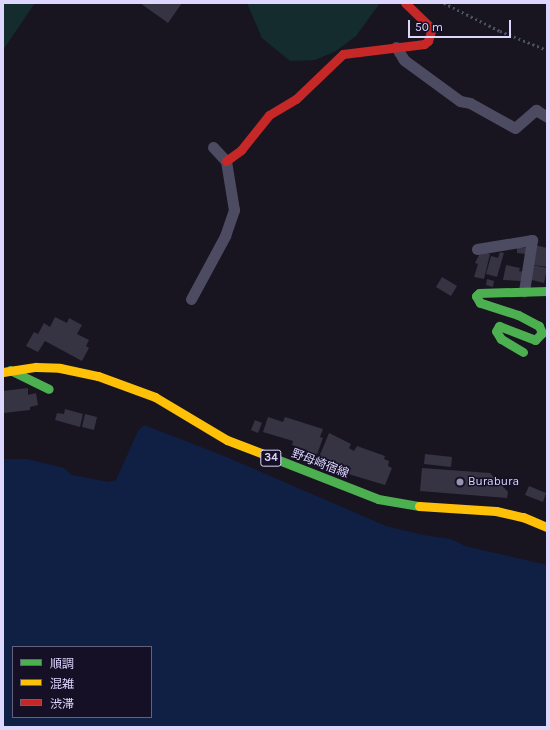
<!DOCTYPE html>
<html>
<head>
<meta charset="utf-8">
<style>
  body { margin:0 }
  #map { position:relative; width:550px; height:730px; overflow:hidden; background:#181521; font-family:Karla,"Noto Sans JP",sans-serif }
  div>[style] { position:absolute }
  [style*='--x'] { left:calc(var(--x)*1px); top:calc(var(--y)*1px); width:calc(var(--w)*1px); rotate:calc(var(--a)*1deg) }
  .green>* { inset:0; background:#142c2e }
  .water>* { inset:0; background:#0f2044 }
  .building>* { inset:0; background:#363343 }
  .path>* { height:2.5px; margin-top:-1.25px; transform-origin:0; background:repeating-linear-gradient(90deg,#485362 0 2px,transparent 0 5px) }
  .street>* { height:11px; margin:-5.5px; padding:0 5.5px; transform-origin:5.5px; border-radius:5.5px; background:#4d4b62 }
  .fast>* { height:9px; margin:-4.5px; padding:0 4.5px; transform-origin:4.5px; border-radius:4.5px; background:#4caf50 }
  .slow>* { height:9px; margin:-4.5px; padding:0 4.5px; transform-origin:4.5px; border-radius:4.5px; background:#ffc107 }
  .jam>* { height:9px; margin:-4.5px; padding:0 4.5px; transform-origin:4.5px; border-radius:4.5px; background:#c62828 }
  .dots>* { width:11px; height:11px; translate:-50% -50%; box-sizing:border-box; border:2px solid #151026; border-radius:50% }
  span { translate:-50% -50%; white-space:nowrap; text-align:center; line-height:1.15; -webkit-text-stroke:3px #151026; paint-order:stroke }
  .shield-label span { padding:1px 3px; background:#151026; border:1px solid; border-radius:3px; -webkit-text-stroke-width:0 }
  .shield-label { font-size:11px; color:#ddd7fe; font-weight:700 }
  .street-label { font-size:12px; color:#ddd7fe }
  .poi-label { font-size:12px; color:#ddd7fe }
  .left { translate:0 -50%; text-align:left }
  .frame { position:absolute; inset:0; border:4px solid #ddd7fe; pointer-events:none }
  .legend { position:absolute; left:12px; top:646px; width:140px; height:72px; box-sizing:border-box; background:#151026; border:1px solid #65607c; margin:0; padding:5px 7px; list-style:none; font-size:12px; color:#ddd7fe }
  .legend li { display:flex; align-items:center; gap:8px; height:20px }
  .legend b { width:20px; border:1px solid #65607c }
  .scale { position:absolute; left:408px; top:20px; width:103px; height:18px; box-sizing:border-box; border:2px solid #ddd7fe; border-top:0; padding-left:5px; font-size:12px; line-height:14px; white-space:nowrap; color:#ddd7fe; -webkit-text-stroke:3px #151026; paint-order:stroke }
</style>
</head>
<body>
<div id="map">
  <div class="green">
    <div style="clip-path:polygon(3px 3px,35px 3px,3px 50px)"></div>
    <div style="clip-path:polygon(247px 3px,380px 3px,356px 36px,336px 51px,315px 60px,290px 61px,262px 38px)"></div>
  </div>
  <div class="water">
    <div style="clip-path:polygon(evenodd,144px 425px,224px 456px,386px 526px,423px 535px,451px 539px,465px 546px,547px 565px,547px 727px,3px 727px,3px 459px,27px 459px,64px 468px,72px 475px,109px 482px,116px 480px,138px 431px,144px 425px,13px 647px,151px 647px,151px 717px,13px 717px,13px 647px)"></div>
  </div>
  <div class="building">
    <div style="clip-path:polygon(140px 3px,182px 3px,168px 23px)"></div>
    <div style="clip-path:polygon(535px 245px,547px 248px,547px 267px,533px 265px)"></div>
    <div style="clip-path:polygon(517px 248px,526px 248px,526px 254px,517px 253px)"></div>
    <div style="clip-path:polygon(481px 251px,490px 254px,484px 279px,474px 277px,478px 264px,475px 263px)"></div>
    <div style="clip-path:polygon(500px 252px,504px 253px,497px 277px,486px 274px,491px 256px,498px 258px)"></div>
    <div style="clip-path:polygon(506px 265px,520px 268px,519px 271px,524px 272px,522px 281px,503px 280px)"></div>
    <div style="clip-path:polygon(532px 265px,547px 268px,544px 283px,528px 279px)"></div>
    <div style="clip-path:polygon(442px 277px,457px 286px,451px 296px,436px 287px)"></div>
    <div style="clip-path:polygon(487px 279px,494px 281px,493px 287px,486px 285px)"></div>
    <div style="clip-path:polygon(55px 317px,67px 323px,69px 318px,82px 325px,77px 334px,89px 340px,86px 346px,89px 348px,82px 361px,45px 341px,38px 352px,26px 346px,34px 332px,38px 334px,44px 323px,50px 327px)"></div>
    <div style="clip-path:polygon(28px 388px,28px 395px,36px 393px,38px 405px,30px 407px,30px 410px,3px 413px,3px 391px)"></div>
    <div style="clip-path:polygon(65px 409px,83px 414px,80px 427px,55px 420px,57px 413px,64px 414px)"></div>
    <div style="clip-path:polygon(85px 414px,97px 417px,94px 430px,82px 427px)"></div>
    <div style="clip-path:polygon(268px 417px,283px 422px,285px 417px,323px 429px,320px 437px,323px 438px,315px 460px,305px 456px,307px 450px,292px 445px,293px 441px,263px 432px)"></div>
    <div style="clip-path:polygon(255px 420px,262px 423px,258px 433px,251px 430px)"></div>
    <div style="clip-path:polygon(329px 433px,351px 444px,349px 448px,354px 451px,357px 446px,385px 456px,384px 459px,389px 461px,388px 466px,392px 468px,385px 485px,345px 473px,348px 467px,341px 465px,339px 470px,317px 462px)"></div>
    <div style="clip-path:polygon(425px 454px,452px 457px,451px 467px,424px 464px)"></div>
    <div style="clip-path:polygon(422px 468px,490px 473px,508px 492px,507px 498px,420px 491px)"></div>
    <div style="clip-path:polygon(529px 486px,546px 493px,543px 502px,525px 495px)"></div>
  </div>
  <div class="path">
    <div style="--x:444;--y:3;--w:63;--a:26.6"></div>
    <div style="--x:500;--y:31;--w:51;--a:22"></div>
  </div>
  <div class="street">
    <div style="--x:396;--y:47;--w:15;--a:58"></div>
    <div style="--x:404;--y:60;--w:69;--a:36.2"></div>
    <div style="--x:460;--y:101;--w:10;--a:11"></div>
    <div style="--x:470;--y:103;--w:51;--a:29.1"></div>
    <div style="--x:515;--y:128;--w:28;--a:-41"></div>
    <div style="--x:536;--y:110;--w:13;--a:32"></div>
    <div style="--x:477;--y:249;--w:56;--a:-9.3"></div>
    <div style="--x:532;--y:240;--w:52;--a:98.9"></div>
    <div style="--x:191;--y:299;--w:72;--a:-61.6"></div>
    <div style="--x:225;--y:236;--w:28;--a:-71"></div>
    <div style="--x:234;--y:210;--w:50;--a:-99.3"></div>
    <div style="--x:226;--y:161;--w:19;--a:-133"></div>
  </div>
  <div class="fast">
    <div style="--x:523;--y:352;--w:26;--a:-149"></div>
    <div style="--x:501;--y:339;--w:9;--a:-122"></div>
    <div style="--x:496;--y:331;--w:6;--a:-59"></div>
    <div style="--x:499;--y:326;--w:39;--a:21"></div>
    <div style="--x:535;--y:340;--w:10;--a:-45"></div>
    <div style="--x:542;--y:333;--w:8;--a:-113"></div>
    <div style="--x:539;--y:326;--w:24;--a:-152"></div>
    <div style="--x:518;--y:315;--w:40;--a:-162"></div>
    <div style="--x:480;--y:303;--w:8;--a:-120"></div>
    <div style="--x:476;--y:296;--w:4;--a:-45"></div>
    <div style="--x:479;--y:293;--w:68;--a:-1.7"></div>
    <div style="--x:10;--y:370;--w:43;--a:26"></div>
    <div style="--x:266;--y:455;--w:120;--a:21.4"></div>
    <div style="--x:378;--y:499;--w:42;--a:9.7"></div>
  </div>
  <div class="slow">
    <div style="--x:3;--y:372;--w:33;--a:-9"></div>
    <div style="--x:36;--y:367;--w:24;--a:2"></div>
    <div style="--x:60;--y:368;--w:39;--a:12"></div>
    <div style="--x:98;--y:376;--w:61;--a:20.2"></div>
    <div style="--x:155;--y:397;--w:84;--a:30.8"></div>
    <div style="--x:227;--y:440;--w:42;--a:21"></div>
    <div style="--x:419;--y:506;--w:77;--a:3.7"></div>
    <div style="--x:496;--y:511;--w:28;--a:13"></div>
    <div style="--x:523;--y:517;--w:26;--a:23"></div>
  </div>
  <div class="jam">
    <div style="--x:226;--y:161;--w:19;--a:-36"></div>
    <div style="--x:241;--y:150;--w:45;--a:-51.3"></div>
    <div style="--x:269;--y:115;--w:31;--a:-31"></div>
    <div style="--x:296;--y:99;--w:65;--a:-43.8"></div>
    <div style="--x:343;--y:54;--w:82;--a:-7"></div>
    <div style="--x:424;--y:44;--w:5;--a:-37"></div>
    <div style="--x:428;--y:41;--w:10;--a:-73"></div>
    <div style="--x:431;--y:31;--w:7;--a:-117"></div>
    <div style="--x:428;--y:25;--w:32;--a:-136"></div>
  </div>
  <div class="dots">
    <div style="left:460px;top:482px;background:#9893b1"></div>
  </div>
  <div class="shield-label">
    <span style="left:271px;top:458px">34</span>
  </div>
  <div class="street-label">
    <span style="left:320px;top:464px;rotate:21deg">野母崎宿線</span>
  </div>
  <div class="poi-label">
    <span class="left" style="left:468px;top:482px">Burabura</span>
  </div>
  <div class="frame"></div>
  <ul class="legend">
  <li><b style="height:5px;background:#4caf50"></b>順調</li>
  <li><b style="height:5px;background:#ffc107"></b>混雑</li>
  <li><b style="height:5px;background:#c62828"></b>渋滞</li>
  </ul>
  <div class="scale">50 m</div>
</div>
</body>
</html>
